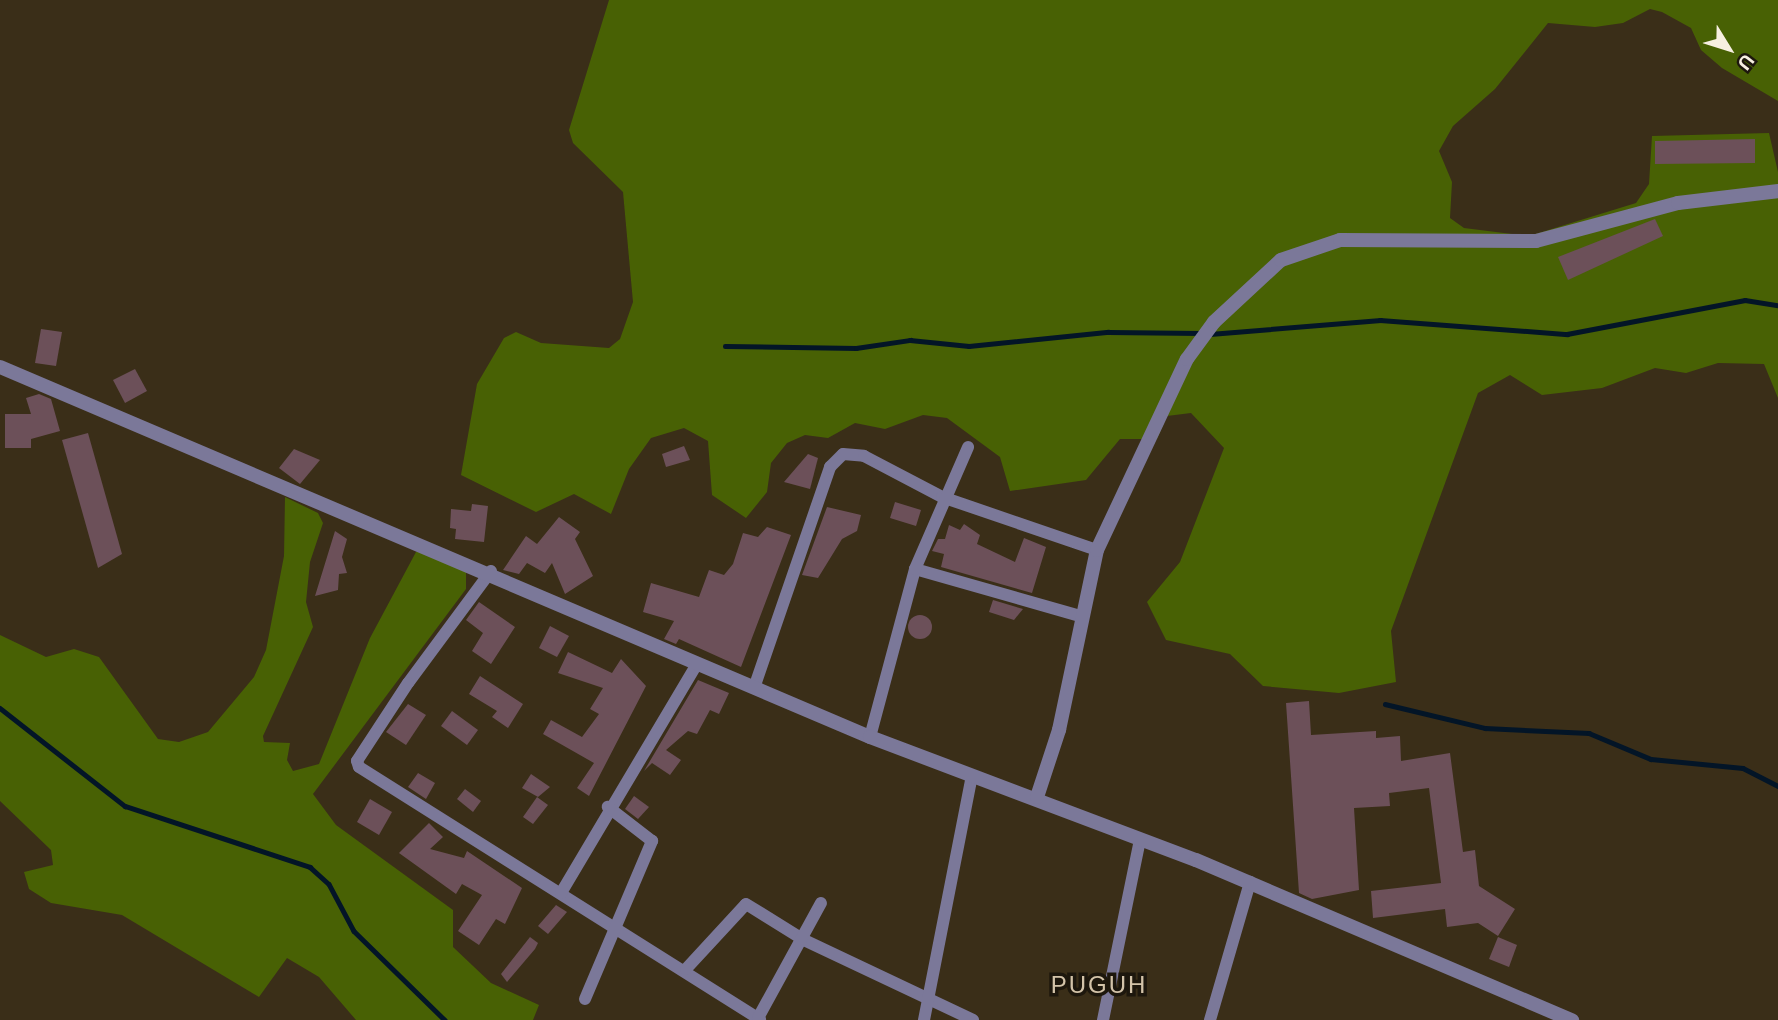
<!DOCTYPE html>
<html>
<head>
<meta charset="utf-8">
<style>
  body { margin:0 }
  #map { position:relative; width:1778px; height:1020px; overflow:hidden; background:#3a2e18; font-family:Arial,sans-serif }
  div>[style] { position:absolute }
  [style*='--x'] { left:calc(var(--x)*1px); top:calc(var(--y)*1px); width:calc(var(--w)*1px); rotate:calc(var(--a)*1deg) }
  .forest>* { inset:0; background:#486104 }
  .stream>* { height:4.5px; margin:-2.25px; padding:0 2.25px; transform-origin:2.25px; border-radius:2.25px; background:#031527 }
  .building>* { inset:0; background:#6c5059 }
  .round { border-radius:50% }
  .minor>* { height:12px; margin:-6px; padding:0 6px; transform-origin:6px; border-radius:6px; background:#7b7899 }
  .tertiary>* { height:14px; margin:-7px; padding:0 7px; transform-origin:7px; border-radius:7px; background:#7b7899 }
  span { translate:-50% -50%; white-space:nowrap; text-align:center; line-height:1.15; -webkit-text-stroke:7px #1d170d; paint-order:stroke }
  .quarter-label { font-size:24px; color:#d3c3a9; letter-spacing:2px }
  .north { position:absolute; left:1694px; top:14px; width:70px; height:70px; -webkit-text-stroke:5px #1d170d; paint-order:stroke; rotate:128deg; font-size:19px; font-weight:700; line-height:28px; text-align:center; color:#f7efe1 }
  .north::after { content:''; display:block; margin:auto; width:24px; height:32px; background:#f7efe1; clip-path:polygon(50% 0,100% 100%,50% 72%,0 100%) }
</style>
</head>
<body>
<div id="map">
  <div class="forest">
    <div style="clip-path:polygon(609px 0,1778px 0,1778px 101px,1722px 68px,1701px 50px,1691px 28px,1662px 12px,1650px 9px,1623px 23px,1595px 27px,1548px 23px,1495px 89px,1453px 126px,1439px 151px,1452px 182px,1450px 218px,1464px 228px,1529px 236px,1636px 203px,1649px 184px,1652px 136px,1769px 133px,1778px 172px,1778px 398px,1764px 364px,1718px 363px,1686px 373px,1655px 368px,1602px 388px,1542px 395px,1510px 375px,1478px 393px,1391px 631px,1396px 682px,1339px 693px,1263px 686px,1230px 654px,1166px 640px,1147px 602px,1180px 562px,1224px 448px,1191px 413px,1167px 416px,1157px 439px,1120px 439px,1086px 480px,1010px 491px,1000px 457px,947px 418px,923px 415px,885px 429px,855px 423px,828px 438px,805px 435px,787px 443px,771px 463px,767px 492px,746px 518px,712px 495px,708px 441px,684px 428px,651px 438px,629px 469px,611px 514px,574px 494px,536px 512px,461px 475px,477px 384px,504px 338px,516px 332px,541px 343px,609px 348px,620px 339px,633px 302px,623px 192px,573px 143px,569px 130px)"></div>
    <div style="clip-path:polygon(285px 497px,318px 513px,323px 523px,310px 562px,306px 602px,313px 627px,263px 736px,264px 742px,290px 743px,287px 760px,293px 771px,319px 764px,370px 638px,416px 552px,434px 552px,466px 568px,466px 589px,313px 794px,336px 825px,453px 910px,453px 947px,491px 983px,539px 1005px,533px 1020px,356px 1020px,319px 977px,287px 958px,259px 997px,122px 915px,51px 903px,29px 889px,24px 872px,53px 865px,51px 850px,0 801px,0 635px,46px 657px,74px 649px,99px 657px,158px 739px,179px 742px,208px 732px,254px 677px,266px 650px,284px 556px)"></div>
  </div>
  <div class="stream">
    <div style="--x:1210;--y:334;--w:171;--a:-4.7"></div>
    <div style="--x:1380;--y:320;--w:188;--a:4.3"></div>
    <div style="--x:1567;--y:334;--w:181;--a:-10.8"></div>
    <div style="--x:1745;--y:300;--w:33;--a:9"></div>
    <div style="--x:725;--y:346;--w:131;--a:0.9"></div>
    <div style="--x:856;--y:348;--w:55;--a:-8.4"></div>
    <div style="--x:910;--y:340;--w:59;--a:5.8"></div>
    <div style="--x:969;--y:346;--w:140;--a:-5.8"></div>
    <div style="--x:1108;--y:332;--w:93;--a:0.6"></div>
    <div style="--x:1385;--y:704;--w:103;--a:13.5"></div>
    <div style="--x:1485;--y:728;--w:104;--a:2.8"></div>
    <div style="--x:1589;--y:733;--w:67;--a:22.8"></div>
    <div style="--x:1651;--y:759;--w:92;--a:5.6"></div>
    <div style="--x:1743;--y:768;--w:39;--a:27"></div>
    <div style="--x:0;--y:708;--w:159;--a:38.1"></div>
    <div style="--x:125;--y:806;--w:195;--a:18.2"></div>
    <div style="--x:310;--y:867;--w:25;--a:42"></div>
    <div style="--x:329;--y:884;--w:53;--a:62"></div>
    <div style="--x:354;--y:931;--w:127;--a:44.4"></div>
  </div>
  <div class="building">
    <div style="clip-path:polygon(1755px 139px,1755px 163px,1655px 164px,1655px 141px)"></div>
    <div style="clip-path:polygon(1655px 219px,1663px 236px,1568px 280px,1558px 257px)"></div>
    <div style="clip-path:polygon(41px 329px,62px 332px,56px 366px,35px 363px)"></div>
    <div style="clip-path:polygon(135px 369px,147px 391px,125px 403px,113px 380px)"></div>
    <div style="clip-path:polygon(39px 394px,51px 399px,60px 431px,31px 439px,31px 448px,5px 448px,5px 414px,31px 414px,26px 398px)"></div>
    <div style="clip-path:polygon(88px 433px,122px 554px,98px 568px,62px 440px)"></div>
    <div style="clip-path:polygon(684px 446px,690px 460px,666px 467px,662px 454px)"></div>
    <div style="clip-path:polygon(294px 449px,320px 460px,300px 484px,279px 468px)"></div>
    <div style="clip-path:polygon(808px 454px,818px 458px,810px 489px,784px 482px)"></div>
    <div style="clip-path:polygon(895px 502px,921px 510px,916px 526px,890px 518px)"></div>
    <div style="clip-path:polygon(472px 504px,488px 506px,484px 542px,455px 539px,456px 529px,450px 528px,451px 509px,471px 511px)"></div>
    <div style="clip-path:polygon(827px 507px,861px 515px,857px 531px,842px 539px,818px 578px,802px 575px)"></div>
    <div style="clip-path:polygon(559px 517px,580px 532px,575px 539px,593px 576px,565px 594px,552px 563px,545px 573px,527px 563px,519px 574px,503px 570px,526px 536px,537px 544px)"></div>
    <div style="clip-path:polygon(964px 524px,980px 535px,977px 544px,1015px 562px,1024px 538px,1046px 547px,1032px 593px,941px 567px,944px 554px,932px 551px,938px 539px,945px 539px,949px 525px,960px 530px)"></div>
    <div style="clip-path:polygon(767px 527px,791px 535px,741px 667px,679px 639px,676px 644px,664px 639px,674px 621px,643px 612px,651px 583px,699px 597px,709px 570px,724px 575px,733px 564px,743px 533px,758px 537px)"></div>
    <div style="clip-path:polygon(335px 531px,347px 539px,342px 557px,347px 573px,339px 574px,338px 590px,315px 596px)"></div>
    <div style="clip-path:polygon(993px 600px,1023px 609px,1014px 620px,989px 612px)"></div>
    <div style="clip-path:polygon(479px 602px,515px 627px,491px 664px,472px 651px,483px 633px,466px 620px)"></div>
    <div class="round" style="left:908px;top:615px;width:24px;height:24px"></div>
    <div style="clip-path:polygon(550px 626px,569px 636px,557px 657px,539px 648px)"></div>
    <div style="clip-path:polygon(568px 652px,612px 673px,621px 659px,646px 686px,589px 796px,577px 788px,594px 763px,543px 734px,551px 720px,582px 737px,599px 714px,590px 709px,603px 688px,558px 673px)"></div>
    <div style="clip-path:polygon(480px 676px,523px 704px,508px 728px,492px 717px,497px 711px,469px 694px)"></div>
    <div style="clip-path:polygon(698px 680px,729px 693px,719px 714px,710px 710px,697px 734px,688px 731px,666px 750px,681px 760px,670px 775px,652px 763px,644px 771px)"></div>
    <div style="clip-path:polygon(1309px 701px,1311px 735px,1376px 731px,1376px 738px,1400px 736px,1401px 761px,1450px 753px,1463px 852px,1475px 850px,1479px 886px,1515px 909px,1498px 936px,1478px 923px,1447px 927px,1445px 909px,1373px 918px,1371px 891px,1441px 883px,1429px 788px,1389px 793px,1390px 806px,1354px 808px,1359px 890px,1312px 899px,1299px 893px,1286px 703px)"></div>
    <div style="clip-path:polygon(408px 704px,426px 715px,406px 745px,386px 732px)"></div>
    <div style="clip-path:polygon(452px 711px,478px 730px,467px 745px,441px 726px)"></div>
    <div style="clip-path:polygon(418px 773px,435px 783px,426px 799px,408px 787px)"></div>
    <div style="clip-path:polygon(531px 774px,550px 787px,538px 797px,522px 788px)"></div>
    <div style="clip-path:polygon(465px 789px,481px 801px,473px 812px,457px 799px)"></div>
    <div style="clip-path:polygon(634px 796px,649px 807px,638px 819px,625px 809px)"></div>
    <div style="clip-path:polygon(537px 797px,548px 805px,533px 824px,523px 817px)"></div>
    <div style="clip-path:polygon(370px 799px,392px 812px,379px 835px,357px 822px)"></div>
    <div style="clip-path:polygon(429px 823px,443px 837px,430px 849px,464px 858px,467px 851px,522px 888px,505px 924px,496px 919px,479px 945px,458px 931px,482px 895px,462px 884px,456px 894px,399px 853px)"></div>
    <div style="clip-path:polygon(556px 905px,567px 912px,548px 934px,538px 926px)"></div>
    <div style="clip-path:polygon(530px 937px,538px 943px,535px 949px,507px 982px,501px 974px)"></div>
    <div style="clip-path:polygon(1498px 937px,1517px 945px,1509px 967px,1489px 959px)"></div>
  </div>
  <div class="minor">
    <div style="--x:915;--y:569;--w:172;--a:15.9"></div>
    <div style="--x:491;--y:571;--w:139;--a:126.5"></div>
    <div style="--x:408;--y:683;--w:93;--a:123.2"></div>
    <div style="--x:357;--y:761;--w:6;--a:72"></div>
    <div style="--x:359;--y:767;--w:474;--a:32.2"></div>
    <div style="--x:754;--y:688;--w:234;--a:-71"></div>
    <div style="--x:830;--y:467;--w:18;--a:-45"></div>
    <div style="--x:843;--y:454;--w:21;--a:5"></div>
    <div style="--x:864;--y:456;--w:88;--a:27.7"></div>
    <div style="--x:942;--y:497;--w:164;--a:18.9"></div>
    <div style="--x:870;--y:737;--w:174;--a:-75"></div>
    <div style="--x:915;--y:569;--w:133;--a:-66.5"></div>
    <div style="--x:561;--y:893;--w:266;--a:-59.3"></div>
    <div style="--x:686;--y:969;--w:88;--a:-47.3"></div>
    <div style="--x:746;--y:904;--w:68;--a:31.8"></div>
    <div style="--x:804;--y:940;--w:187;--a:25.3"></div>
    <div style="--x:585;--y:999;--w:172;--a:-67"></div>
    <div style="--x:652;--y:841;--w:56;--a:-142.3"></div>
    <div style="--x:758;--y:1018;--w:131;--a:-61.3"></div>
    <div style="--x:924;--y:1020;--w:249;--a:-78.9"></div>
    <div style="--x:1103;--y:1020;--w:184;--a:-78.4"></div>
    <div style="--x:1210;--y:1020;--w:144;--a:-73.8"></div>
  </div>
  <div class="tertiary">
    <div style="--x:0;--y:367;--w:945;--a:23.04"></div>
    <div style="--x:870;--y:737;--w:348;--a:20.7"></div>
    <div style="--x:1196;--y:860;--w:409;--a:23.1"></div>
    <div style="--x:1037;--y:797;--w:71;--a:-71.8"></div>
    <div style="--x:1059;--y:730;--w:184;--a:-78.1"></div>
    <div style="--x:1097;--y:550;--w:211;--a:-64.8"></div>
    <div style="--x:1187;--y:359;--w:46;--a:-53.9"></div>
    <div style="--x:1214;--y:322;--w:91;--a:-42.8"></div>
    <div style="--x:1281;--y:260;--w:62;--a:-18.7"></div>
    <div style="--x:1340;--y:240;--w:196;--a:0.3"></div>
    <div style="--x:1536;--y:241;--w:147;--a:-15"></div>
    <div style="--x:1678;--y:203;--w:101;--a:-6.8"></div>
  </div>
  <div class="quarter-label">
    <span style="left:1099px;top:985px">PUGUH</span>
  </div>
  <div class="north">U</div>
</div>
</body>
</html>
